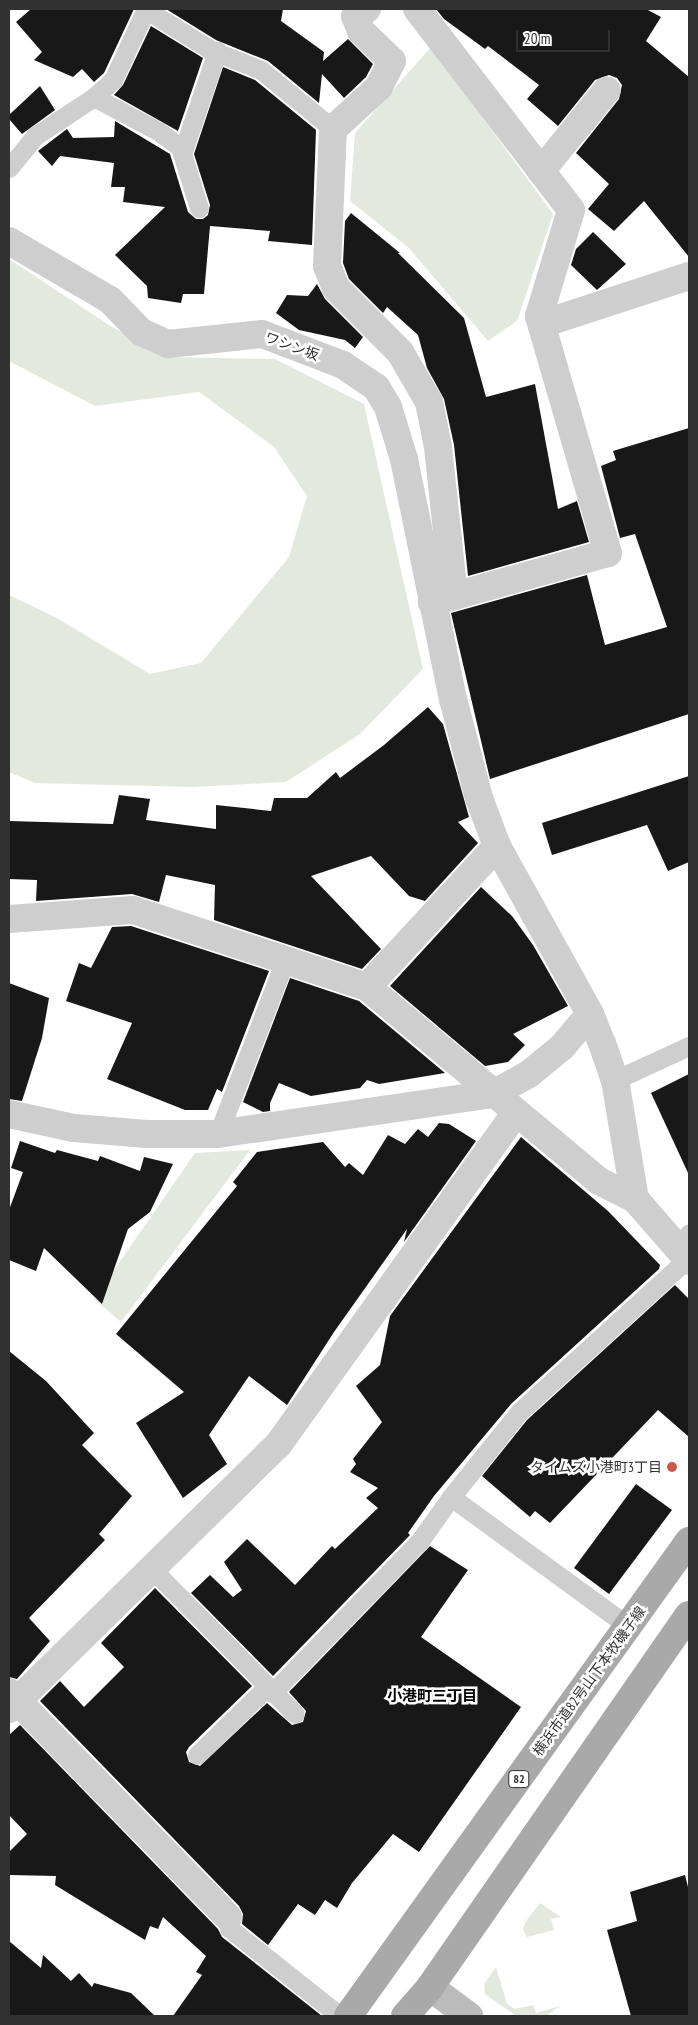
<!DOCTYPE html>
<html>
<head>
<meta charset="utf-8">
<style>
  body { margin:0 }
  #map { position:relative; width:698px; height:2025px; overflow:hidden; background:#fff; font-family:"PT Sans Narrow","Noto Sans JP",sans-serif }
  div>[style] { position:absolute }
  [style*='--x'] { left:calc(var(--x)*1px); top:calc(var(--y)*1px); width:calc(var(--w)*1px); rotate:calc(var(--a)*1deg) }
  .green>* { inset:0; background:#e3e9de }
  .building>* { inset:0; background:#181818 }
  .lane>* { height:19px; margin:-9.5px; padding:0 9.5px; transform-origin:9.5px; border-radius:9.5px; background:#cecece }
  .street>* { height:28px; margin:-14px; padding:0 14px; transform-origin:14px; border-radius:14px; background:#cecece }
  .secondary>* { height:28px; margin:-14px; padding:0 14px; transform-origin:14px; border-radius:14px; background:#bbb }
  .primary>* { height:28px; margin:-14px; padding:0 14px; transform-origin:14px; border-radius:14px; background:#a9a9a9 }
  .dots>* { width:14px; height:14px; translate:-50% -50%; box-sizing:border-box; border:2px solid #fff; border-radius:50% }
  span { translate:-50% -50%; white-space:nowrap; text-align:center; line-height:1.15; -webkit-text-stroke:5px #fff; paint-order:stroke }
  .shield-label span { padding:1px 4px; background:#fff; border:1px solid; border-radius:4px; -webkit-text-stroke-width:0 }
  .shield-label { font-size:12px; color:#313131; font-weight:700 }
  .street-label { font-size:14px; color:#313131 }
  .poi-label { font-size:14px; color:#313131 }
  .right { translate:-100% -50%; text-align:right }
  .neighbourhood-label { font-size:15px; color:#000; font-weight:700 }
  .frame { position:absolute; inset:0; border:10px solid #313131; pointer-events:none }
  .scale { position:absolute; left:516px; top:30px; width:94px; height:22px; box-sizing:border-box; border:2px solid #313131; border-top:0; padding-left:6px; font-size:15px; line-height:18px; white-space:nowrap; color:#313131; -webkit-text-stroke:4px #fff; paint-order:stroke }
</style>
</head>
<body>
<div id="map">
  <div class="green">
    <div style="clip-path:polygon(431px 47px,553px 214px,517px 321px,488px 341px,409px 248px,350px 201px,355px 133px)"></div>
    <div style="clip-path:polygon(9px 259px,109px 325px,165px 357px,275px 359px,364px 404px,423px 669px,360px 734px,286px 782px,193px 787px,35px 783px,9px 772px,9px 595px,57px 618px,150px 674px,201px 663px,289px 557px,307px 496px,274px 447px,199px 392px,95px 406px,9px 361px)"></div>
    <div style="clip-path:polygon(250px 1150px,121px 1322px,94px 1299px,195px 1153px)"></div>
    <div style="clip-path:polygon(540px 1903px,561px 1917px,551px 1919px,554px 1930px,527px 1937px,523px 1929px,526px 1921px)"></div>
    <div style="clip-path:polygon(496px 1967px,507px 2004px,515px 2009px,533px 2005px,536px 2013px,560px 2006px,546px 2016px,516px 2016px,485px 1994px,484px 1984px)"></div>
  </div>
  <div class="building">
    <div style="clip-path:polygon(31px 9px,134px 9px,104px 73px,94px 82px,82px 69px,73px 77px,34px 60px,42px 52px,16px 22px)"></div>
    <div style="clip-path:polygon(166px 9px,283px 9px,281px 21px,324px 52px,323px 61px,348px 39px,373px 64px,366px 77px,344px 98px,322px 74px,319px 103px,268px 61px,216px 40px)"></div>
    <div style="clip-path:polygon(436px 9px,646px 9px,661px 17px,646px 41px,689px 77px,689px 257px,644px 201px,614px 231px,588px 209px,609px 184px,576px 153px,619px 99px,622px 85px,617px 78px,609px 75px,595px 80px,558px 126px,527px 99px,539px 85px,488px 46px,485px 49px,444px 19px)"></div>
    <div style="clip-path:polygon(151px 26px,203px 58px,178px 131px,114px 95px,123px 85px)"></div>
    <div style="clip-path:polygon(223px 67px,255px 80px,316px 130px,312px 245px,268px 241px,270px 231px,210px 226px,204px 294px,183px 294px,181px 303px,148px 298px,147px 286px,115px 255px,165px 207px,123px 202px,125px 187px,111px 187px,114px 163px,60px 156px,52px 166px,38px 151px,67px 129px,73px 138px,114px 137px,115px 121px,170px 154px,188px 212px,196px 219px,203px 219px,208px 215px,210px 205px,194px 154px)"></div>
    <div style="clip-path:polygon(40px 86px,55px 110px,22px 134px,9px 119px,9px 115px)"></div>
    <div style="clip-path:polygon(351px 213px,400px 253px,398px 253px,464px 318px,486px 397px,535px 384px,558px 509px,577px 501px,589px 542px,468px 576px,454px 445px,444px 399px,427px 368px,418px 335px,387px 307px,383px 313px,349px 279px,343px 263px,345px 221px)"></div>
    <div style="clip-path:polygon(593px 232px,626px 264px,597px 290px,571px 265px,576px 249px)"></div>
    <div style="clip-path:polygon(317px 284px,325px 299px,363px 337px,355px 348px,345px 340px,299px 330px,276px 313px,287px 295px,308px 296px)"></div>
    <div style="clip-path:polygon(689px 428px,689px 714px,490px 779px,451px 613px,587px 575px,605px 645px,667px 627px,635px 534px,620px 538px,601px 466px,616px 460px,613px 451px)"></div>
    <div style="clip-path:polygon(428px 707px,443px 724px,469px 817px,458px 822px,478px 843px,425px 901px,409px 896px,371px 856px,311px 876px,381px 949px,362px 969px,214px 920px,215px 885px,166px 875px,159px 902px,132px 894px,36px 901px,37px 880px,9px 879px,9px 821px,113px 824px,119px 795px,150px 799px,146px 820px,216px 829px,216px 805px,271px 811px,274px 798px,307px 798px,336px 772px,340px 778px,384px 745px)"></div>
    <div style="clip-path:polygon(689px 776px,689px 862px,668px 871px,647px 825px,552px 855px,542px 823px)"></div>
    <div style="clip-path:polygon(481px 887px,512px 916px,533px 945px,568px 1006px,513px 1034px,525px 1045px,508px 1062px,485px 1066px,390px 986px)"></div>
    <div style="clip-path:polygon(131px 926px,269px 971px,222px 1092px,217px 1089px,208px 1110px,185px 1110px,107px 1079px,132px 1023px,66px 1001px,79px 963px,91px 968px,112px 927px)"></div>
    <div style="clip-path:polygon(290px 978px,359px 1001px,445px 1073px,379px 1084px,367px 1080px,360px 1088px,311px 1096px,279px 1083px,270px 1103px,270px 1111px,263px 1112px,243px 1102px)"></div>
    <div style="clip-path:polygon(9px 983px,49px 998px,42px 1038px,22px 1101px,9px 1099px)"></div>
    <div style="clip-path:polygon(689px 1074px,689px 1175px,651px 1093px)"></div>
    <div style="clip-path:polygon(439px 1123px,449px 1124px,476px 1141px,404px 1242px,407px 1229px,334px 1332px,287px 1405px,249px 1376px,209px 1435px,227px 1464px,183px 1498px,136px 1423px,184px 1392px,116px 1334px,237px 1186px,233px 1182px,257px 1152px,323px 1142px,345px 1167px,349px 1163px,363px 1175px,388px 1135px,405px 1144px,418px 1129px,428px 1137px)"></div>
    <div style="clip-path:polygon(521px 1137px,608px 1211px,660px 1265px,659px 1269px,511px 1404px,434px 1496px,408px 1533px,410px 1535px,273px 1676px,191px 1593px,210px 1575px,233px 1597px,242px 1590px,224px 1562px,247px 1539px,295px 1585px,332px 1546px,335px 1549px,378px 1508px,366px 1498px,378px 1488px,350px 1472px,356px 1464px,353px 1459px,382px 1422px,356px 1386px,380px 1365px,390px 1316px)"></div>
    <div style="clip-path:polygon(20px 1141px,55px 1153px,57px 1150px,98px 1161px,100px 1156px,140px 1171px,144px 1157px,173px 1164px,150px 1212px,128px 1229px,102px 1304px,44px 1248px,36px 1271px,9px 1260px,9px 1210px,23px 1172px,11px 1168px)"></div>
    <div style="clip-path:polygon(675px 1285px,689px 1299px,689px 1437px,658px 1410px,550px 1523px,535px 1511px,530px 1517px,482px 1476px,527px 1420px)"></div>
    <div style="clip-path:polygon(9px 1351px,46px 1381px,94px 1433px,82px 1445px,132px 1496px,99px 1534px,105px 1540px,29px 1618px,50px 1641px,17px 1679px,9px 1677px)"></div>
    <div style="clip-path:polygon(636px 1484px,672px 1510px,609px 1594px,574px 1568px)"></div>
    <div style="clip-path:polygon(430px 1546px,468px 1570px,421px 1637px,521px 1707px,419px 1852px,393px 1834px,352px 1883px,337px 1908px,325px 1900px,315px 1915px,298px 1904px,268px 1945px,242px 1924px,243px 1914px,239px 1906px,40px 1701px,60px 1681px,84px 1707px,124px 1667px,101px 1643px,155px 1588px,252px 1686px,189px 1747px,186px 1752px,189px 1762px,200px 1766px,267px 1703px,292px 1725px,303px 1722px,306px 1711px,289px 1692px)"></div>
    <div style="clip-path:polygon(20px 1725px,218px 1929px,222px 1937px,322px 2016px,173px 2016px,202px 1975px,196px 1972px,206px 1956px,163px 1917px,158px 1929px,150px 1926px,145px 1940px,55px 1885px,56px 1876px,9px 1875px,9px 1852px,27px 1834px,9px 1815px,9px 1735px)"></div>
    <div style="clip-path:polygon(685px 1875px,689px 1891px,689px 2016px,631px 2016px,607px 1930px,637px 1921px,630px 1892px)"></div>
    <div style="clip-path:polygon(9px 1941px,41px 1968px,43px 1955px,71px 1981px,79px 1973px,92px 1987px,94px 1983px,131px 1993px,155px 2016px,9px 2016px)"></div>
  </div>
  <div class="lane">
    <div style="--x:145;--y:9;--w:78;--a:31.8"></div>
    <div style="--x:211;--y:50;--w:54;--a:21.8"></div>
    <div style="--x:261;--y:70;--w:93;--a:39.3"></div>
    <div style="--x:94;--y:97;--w:72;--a:28"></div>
    <div style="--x:158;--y:131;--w:27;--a:36"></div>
    <div style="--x:180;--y:147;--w:64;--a:72.7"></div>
    <div style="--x:182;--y:154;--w:109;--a:-71.2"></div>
    <div style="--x:9;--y:168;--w:41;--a:-50.9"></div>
    <div style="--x:35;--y:136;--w:71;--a:-33.5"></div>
    <div style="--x:94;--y:97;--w:25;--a:-42"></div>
    <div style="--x:113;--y:80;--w:78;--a:-65.1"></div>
    <div style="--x:615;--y:1080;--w:81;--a:-24.7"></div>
    <div style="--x:218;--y:1134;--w:186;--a:-68.9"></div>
    <div style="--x:680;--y:1250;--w:19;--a:-62"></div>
    <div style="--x:451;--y:1497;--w:219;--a:36.1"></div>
    <div style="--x:150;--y:1567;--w:206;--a:45.4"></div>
    <div style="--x:272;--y:1693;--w:211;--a:-45.8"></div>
    <div style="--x:419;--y:1542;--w:55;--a:-54.6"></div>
    <div style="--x:451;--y:1497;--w:109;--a:-51.3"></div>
    <div style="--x:519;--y:1412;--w:227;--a:-42.3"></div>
    <div style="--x:197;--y:1755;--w:98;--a:-44.2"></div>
    <div style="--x:228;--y:1917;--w:11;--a:85"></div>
    <div style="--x:229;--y:1928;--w:142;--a:38.4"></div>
  </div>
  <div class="street">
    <div style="--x:367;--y:9;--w:14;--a:150"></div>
    <div style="--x:355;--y:16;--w:16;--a:68"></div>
    <div style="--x:361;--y:31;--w:43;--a:44.1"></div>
    <div style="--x:392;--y:61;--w:29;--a:117"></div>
    <div style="--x:379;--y:87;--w:62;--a:137.6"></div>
    <div style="--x:333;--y:129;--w:137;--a:92.5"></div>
    <div style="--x:327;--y:266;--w:24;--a:68"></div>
    <div style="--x:336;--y:288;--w:91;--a:45"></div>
    <div style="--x:400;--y:352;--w:58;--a:59.9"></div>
    <div style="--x:429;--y:402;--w:46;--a:78.7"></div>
    <div style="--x:438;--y:447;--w:150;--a:83.9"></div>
    <div style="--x:417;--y:9;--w:253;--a:52.5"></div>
    <div style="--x:571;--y:210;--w:111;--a:106.8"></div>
    <div style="--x:539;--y:316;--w:247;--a:73.8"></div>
    <div style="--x:608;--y:553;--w:183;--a:164.4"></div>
    <div style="--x:541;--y:171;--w:104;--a:-50.8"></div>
    <div style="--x:9;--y:241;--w:117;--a:30.3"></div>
    <div style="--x:110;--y:300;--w:45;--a:45.9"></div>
    <div style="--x:141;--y:332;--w:30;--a:24"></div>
    <div style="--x:168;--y:344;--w:95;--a:-6.1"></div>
    <div style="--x:262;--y:334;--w:87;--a:20.9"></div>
    <div style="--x:343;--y:365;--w:40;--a:34"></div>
    <div style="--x:376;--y:387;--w:23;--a:59"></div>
    <div style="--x:388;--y:407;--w:54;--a:72.9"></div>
    <div style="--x:404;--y:459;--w:245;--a:78.5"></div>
    <div style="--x:453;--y:699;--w:102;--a:75.3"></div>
    <div style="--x:479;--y:798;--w:51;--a:69.4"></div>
    <div style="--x:497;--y:846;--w:192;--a:61"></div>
    <div style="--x:590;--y:1014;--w:31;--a:68"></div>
    <div style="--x:602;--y:1043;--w:39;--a:71"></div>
    <div style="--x:615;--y:1080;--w:121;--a:80.5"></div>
    <div style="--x:635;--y:1199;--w:82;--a:48.9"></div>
    <div style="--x:542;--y:324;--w:155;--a:-18.1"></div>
    <div style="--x:9;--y:919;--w:124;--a:-4.2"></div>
    <div style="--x:133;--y:910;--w:246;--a:18.2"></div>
    <div style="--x:367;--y:987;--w:302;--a:39.9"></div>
    <div style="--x:599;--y:1181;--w:40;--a:26.6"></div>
    <div style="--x:367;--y:987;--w:192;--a:-47.3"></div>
    <div style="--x:9;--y:1114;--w:66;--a:12.2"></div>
    <div style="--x:74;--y:1128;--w:73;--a:4.7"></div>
    <div style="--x:147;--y:1134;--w:71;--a:0"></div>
    <div style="--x:218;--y:1134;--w:278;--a:-8.3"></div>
    <div style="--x:493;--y:1094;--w:41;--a:-29.1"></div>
    <div style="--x:529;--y:1074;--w:43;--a:-39.3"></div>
    <div style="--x:562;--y:1047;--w:43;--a:-49.7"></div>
    <div style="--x:9;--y:1692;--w:314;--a:45.8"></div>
    <div style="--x:9;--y:1709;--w:377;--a:-44.5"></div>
    <div style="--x:278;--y:1445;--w:408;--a:-54.4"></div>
  </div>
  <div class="secondary">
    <div style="--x:430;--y:1987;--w:49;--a:36.6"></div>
  </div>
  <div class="primary">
    <div style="--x:348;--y:2016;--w:585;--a:-54.33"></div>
    <div style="--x:405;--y:2016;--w:38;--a:-49"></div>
    <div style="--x:430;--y:1987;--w:453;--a:-55.2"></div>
  </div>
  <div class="dots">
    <div style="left:672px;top:1467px;background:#d0554c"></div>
  </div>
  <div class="shield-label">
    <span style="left:519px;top:1779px">82</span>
  </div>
  <div class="street-label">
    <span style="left:292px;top:346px;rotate:20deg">ワシン坂</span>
    <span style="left:589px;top:1681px;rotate:-54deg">横浜市道82号山下本牧磯子線</span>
  </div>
  <div class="poi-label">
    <span class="right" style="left:662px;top:1467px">タイムズ小港町3丁目</span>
  </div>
  <div class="neighbourhood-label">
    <span style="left:432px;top:1696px">小港町三丁目</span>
  </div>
  <div class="frame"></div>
  <div class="scale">20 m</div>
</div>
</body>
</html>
